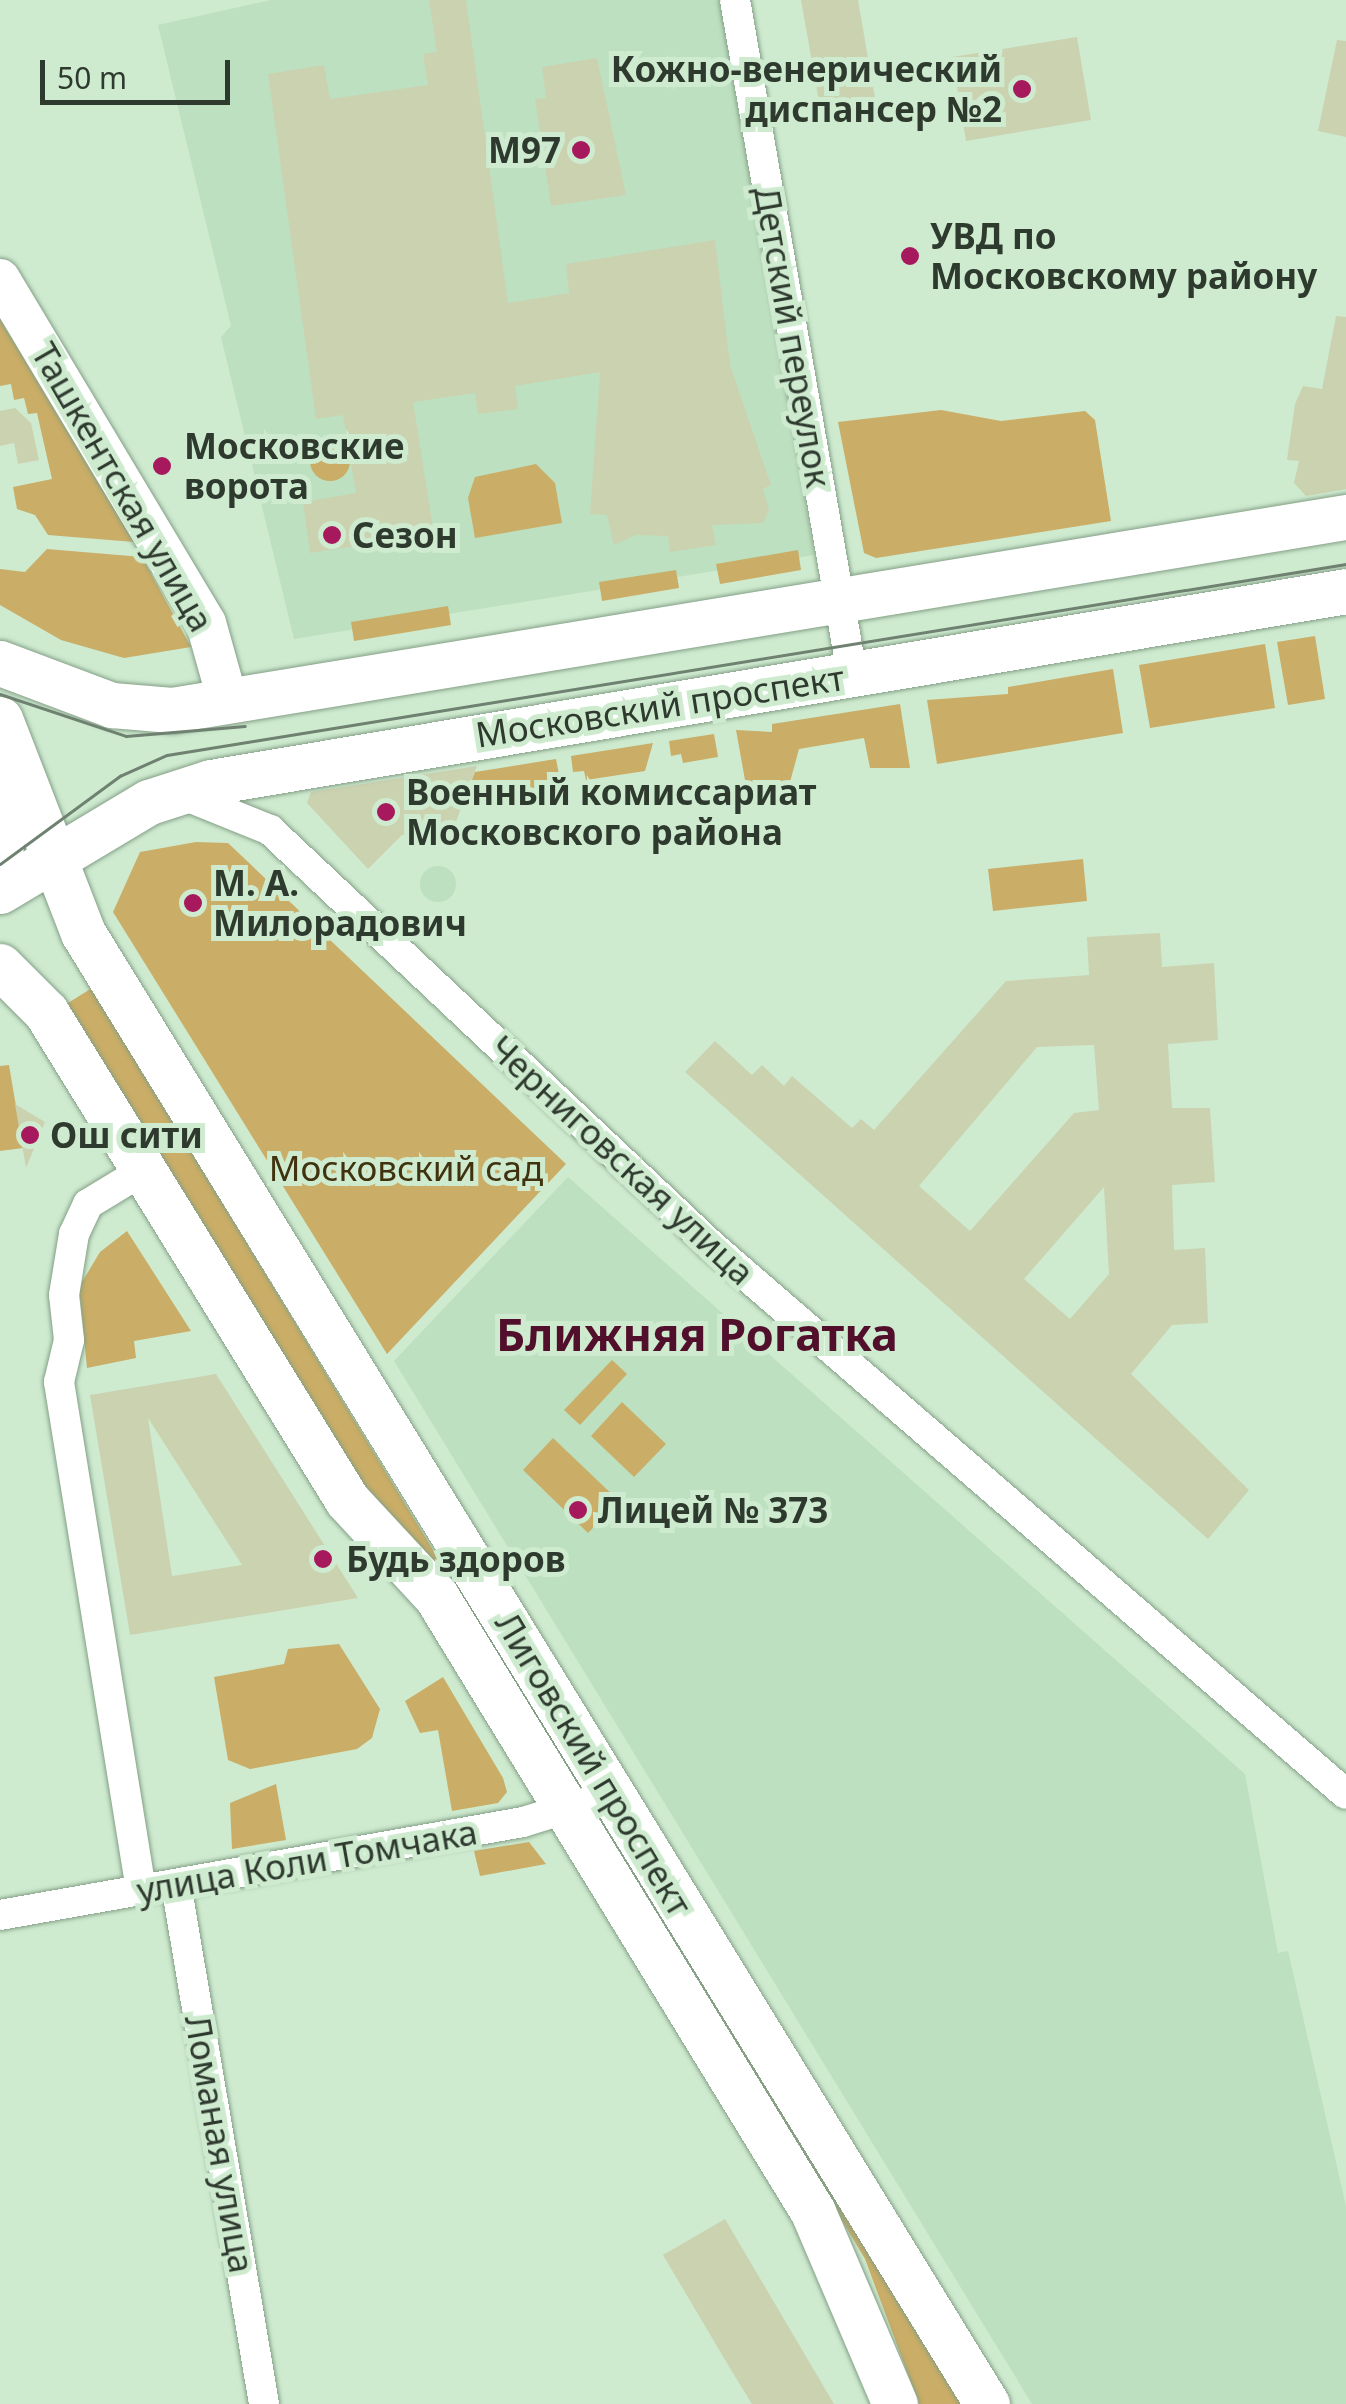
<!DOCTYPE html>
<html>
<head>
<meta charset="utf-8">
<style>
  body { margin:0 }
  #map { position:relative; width:1346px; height:2404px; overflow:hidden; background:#ceebd0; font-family:"Noto Sans",sans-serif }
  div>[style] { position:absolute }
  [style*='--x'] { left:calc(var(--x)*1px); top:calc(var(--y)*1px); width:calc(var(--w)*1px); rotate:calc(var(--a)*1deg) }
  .built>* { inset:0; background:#bde0c0 }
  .round { border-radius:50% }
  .green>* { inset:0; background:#caad66 }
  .building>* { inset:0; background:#cbd2b0 }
  .roads { filter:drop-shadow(0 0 2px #849f86) drop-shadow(0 0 2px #849f86) }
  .street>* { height:30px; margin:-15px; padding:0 15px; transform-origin:15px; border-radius:15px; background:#fff }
  .secondary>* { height:40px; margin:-20px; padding:0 20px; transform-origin:20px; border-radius:20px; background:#fff }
  .primary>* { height:45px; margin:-22.5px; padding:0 22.5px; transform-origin:22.5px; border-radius:22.5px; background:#fff }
  .tram>* { height:2.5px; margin:-1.25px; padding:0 1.25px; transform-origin:1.25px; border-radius:1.25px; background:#6f8170 }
  .dots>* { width:28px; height:28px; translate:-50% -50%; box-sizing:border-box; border:5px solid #ceebd0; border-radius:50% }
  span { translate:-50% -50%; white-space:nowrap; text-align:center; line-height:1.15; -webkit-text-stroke:10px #ceebd0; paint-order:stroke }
  .poi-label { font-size:35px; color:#2f3a2f; font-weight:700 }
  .right { translate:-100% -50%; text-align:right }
  .left { translate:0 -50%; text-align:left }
  .street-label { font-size:35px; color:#2f3a2f }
  .park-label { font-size:35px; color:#40320e }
  .district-label { font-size:45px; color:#510f2c; font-weight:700 }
  .scale { position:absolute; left:40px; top:60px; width:190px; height:45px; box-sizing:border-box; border:5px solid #2f3a2f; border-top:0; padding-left:12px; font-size:30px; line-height:35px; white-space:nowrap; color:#2f3a2f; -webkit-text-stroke:8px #ceebd0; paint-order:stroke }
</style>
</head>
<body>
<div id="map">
  <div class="built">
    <div style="clip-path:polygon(271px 0,719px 0,814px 555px,294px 639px,221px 337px,231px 326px,158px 25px)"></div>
    <div class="round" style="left:420px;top:866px;width:36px;height:36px"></div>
    <div style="clip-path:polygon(568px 1177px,1245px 1774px,1278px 1953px,1288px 1951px,1346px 2206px,1346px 2404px,1032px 2404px,394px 1361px)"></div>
  </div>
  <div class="green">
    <div style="clip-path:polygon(0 319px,134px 542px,48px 535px,35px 515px,17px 509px,13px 487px,52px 479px,37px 413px,28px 414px,24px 398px,14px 400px,11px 384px,0 386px)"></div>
    <div style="clip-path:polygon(941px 410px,1001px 421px,1085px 411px,1095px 420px,1111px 521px,876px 558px,864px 553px,838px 422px)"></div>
    <div class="round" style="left:310px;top:441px;width:40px;height:40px"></div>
    <div style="clip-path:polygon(536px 464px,555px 483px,562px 523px,475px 538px,468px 498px,475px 477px)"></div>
    <div style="clip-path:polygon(47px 549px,142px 557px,191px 647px,124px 658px,61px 640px,0 605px,0 569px,25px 572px)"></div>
    <div style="clip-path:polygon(798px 550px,801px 570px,720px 584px,716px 564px)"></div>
    <div style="clip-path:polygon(676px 570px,679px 588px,602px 601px,599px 582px)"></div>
    <div style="clip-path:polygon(448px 606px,451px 625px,354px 641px,351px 622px)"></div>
    <div style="clip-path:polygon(1315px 636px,1325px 699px,1288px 705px,1277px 642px)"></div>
    <div style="clip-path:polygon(1265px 644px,1275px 708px,1150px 728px,1139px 665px)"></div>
    <div style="clip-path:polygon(1113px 669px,1123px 733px,937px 764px,927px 700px,1008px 694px,1008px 687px)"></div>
    <div style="clip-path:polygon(900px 704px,910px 768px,870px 768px,864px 738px,799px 749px,790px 782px,747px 791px,736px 730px,772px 732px,772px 724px)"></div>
    <div style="clip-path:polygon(714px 734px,718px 757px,683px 763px,681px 754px,671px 756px,669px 741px)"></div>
    <div style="clip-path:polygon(653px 743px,645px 771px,586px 780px,584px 771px,573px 772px,571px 756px)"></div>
    <div style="clip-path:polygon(556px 759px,559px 774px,547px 777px,548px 788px,464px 800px,475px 772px)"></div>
    <div style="clip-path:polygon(196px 842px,228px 843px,566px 1164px,387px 1354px,113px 912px,140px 852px)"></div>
    <div style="clip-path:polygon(1083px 859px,1087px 901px,993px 911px,988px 869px)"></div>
    <div style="clip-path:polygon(92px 988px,444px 1568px,555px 1741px,549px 1744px,366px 1502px,60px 1008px)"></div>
    <div style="clip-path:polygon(9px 1065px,23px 1148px,0 1151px,0 1066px)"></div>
    <div style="clip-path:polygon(127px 1231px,191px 1331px,134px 1341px,136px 1358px,87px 1368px,79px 1287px,100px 1252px)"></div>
    <div style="clip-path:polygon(612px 1360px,627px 1374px,580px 1425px,564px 1410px)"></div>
    <div style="clip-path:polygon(622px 1402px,666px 1444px,634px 1477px,591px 1436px)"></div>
    <div style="clip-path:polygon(553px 1438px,619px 1501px,588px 1533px,523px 1470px)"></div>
    <div style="clip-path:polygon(339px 1644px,380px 1709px,372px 1738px,357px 1749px,250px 1769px,228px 1760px,214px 1677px,284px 1664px,288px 1649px)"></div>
    <div style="clip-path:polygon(443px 1677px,503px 1778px,507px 1792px,498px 1803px,452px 1811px,438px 1730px,420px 1733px,405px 1701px)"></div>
    <div style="clip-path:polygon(276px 1784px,286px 1840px,232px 1849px,230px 1803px)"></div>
    <div style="clip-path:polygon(613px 1835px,962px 2404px,919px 2404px,865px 2259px)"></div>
    <div style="clip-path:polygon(529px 1842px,546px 1864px,480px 1876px,474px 1851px)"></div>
  </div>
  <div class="building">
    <div style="clip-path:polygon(429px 0,466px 0,508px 303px,569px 293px,566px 264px,715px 240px,730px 365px,771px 485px,763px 489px,769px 510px,763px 523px,712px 525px,716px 545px,670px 552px,668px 536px,636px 535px,614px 545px,607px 515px,590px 514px,600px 372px,515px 386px,518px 409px,478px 414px,475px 393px,413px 402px,434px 534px,310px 553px,303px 502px,356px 493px,343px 415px,316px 419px,268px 74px,324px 65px,330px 99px,428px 85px,423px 54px,437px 52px)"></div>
    <div style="clip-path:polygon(801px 0,858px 0,876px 104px,821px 113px)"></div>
    <div style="clip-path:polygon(1077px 37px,1091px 120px,966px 141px,952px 57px)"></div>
    <div style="clip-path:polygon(1337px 40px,1346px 41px,1346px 137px,1318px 131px)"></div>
    <div style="clip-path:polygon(597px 58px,626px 195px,551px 206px,535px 99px,546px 98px,542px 67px)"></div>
    <div style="clip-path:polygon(1336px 316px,1346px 317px,1346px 489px,1306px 496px,1294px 483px,1299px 461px,1287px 460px,1295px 404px,1303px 386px,1322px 389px)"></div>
    <div style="clip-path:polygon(15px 408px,31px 423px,39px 460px,18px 464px,14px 443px,0 446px,0 411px)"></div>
    <div style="clip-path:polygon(477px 766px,454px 827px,402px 835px,368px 869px,307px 803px,311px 792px)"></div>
    <div style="clip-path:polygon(evenodd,1160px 933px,1162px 967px,1214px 963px,1218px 1040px,1168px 1044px,1172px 1108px,1210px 1108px,1215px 1182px,1172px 1185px,1174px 1250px,1205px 1248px,1208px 1323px,1172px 1325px,1131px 1374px,1249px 1490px,1208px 1539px,685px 1072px,715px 1041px,752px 1075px,762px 1065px,784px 1086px,792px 1076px,852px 1128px,861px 1119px,874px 1130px,1006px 981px,1089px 975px,1087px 937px,1160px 933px,1094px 1045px,1099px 1110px,1074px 1113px,970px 1231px,919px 1186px,1037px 1047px,1094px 1045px,1160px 933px,1104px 1187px,1109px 1274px,1070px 1319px,1024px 1279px,1104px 1187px)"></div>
    <div style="clip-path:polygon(15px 1104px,45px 1122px,26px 1168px)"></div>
    <div style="clip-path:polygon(evenodd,216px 1374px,358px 1598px,130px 1635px,90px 1395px,216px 1374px,148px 1418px,242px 1565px,172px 1576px,148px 1418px)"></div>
    <div style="clip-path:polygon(725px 2219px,834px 2404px,752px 2404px,731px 2370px,663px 2255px)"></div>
  </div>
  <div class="roads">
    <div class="street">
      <div style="--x:735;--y:0;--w:684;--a:80.15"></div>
      <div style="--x:181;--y:794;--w:96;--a:22"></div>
      <div style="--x:270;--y:830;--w:606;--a:43.26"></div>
      <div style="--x:711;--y:1245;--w:839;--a:40.85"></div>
      <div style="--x:176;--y:1884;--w:527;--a:80.39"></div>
      <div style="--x:141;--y:1890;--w:515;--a:-99.17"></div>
      <div style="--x:59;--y:1382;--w:43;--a:-76.6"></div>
      <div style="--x:69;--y:1340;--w:45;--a:-96.3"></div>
      <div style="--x:64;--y:1295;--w:62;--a:-80.7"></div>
      <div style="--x:74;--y:1234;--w:33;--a:-65"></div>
      <div style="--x:88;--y:1204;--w:66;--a:-31.3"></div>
      <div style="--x:0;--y:1915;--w:531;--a:-10.08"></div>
      <div style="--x:523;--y:1822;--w:64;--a:-17.3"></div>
    </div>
    <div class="secondary">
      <div style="--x:0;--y:279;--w:401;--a:59.1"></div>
      <div style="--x:206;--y:623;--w:82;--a:74.4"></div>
    </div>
    <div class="primary">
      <div style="--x:0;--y:663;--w:120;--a:20.6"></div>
      <div style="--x:112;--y:705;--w:60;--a:4.8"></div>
      <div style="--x:172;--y:710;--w:1190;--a:-9.34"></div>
      <div style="--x:0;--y:719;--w:230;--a:68.8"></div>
      <div style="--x:83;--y:933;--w:1727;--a:58.43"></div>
      <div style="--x:0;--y:851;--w:79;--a:-79.1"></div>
      <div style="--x:0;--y:891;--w:174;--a:-30.9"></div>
      <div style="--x:149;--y:802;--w:65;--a:-17.9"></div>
      <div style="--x:211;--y:782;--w:1151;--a:-9.55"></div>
      <div style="--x:0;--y:966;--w:65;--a:45"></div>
      <div style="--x:46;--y:1012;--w:573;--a:58.33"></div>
      <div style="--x:347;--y:1500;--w:131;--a:47.2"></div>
      <div style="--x:436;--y:1596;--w:722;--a:58.53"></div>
      <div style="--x:813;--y:2212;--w:209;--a:66.9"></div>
    </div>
  </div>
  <div class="tram">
    <div style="--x:0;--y:694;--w:133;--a:18.4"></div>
    <div style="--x:126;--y:736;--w:119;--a:-4.8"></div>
    <div style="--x:0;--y:864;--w:149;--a:-36.3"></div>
    <div style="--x:120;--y:776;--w:51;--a:-24.1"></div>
    <div style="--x:167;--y:755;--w:1194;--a:-9.2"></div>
  </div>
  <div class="dots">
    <div style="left:1022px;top:89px;background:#a6195c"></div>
    <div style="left:581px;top:150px;background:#a6195c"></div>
    <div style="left:910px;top:256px;background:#a6195c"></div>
    <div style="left:162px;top:466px;background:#a6195c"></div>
    <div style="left:332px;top:535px;background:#a6195c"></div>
    <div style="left:386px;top:812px;background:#a6195c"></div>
    <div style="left:193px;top:903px;background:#a6195c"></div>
    <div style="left:30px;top:1135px;background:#a6195c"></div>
    <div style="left:578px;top:1510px;background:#a6195c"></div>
    <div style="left:323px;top:1559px;background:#a6195c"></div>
  </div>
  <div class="poi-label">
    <span class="right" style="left:1002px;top:89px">Кожно-венерический<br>диспансер №2</span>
    <span class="right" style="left:561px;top:150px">M97</span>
    <span class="left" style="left:930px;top:256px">УВД по<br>Московскому району</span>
    <span class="left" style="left:184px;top:466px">Московские<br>ворота</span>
    <span class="left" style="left:352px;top:535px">Сезон</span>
    <span class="left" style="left:406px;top:812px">Военный комиссариат<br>Московского района</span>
    <span class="left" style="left:213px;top:903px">М. А.<br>Милорадович</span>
    <span class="left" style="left:50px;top:1135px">Ош сити</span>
    <span class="left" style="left:598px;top:1510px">Лицей № 373</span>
    <span class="left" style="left:346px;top:1559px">Будь здоров</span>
  </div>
  <div class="street-label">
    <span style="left:793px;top:337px;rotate:80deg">Детский переулок</span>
    <span style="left:123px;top:487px;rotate:60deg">Ташкентская улица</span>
    <span style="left:660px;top:706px;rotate:-9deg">Московский проспект</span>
    <span style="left:622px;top:1160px;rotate:43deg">Черниговская улица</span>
    <span style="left:594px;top:1764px;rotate:59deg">Лиговский проспект</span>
    <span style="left:307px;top:1861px;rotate:-10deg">улица Коли Томчака</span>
    <span style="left:220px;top:2144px;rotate:80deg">Ломаная улица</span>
  </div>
  <div class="park-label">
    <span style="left:406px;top:1168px">Московский сад</span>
  </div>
  <div class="district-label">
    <span style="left:697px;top:1334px">Ближняя Рогатка</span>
  </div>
  <div class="scale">50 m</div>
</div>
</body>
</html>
